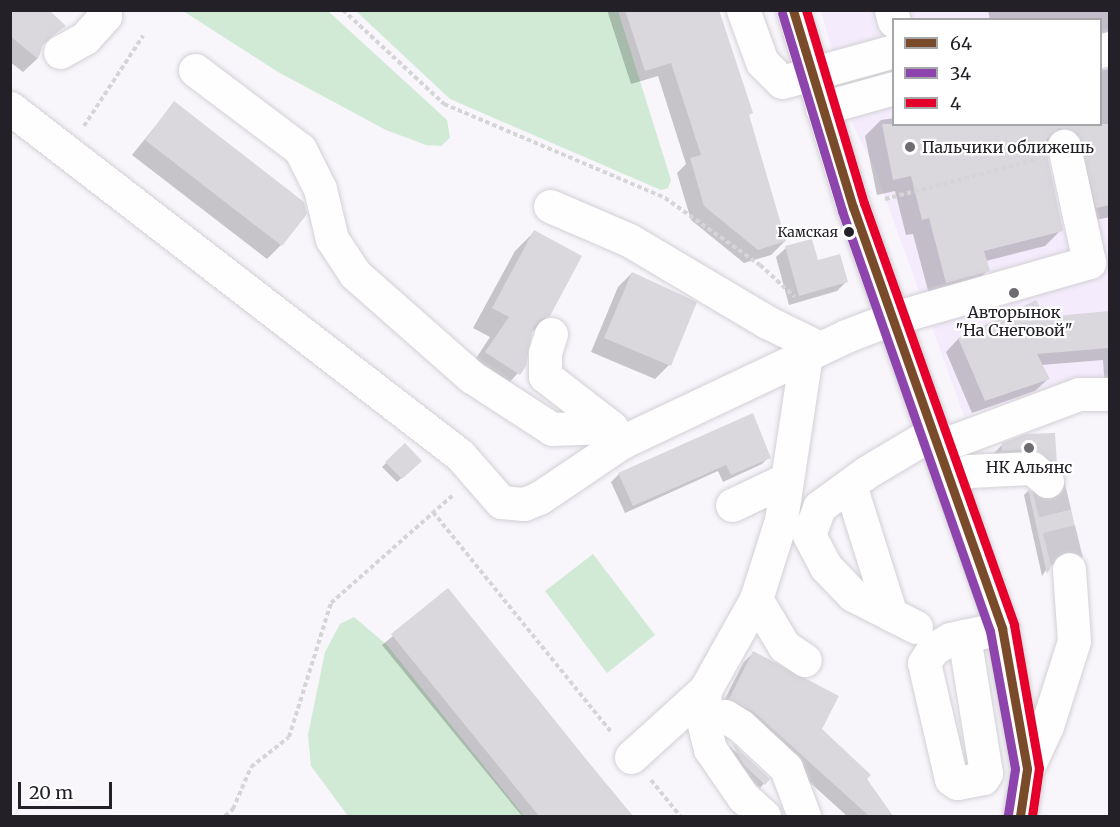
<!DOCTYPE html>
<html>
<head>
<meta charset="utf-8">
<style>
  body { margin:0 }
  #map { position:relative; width:1120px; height:827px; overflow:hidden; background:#f8f5fb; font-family:Merriweather,serif }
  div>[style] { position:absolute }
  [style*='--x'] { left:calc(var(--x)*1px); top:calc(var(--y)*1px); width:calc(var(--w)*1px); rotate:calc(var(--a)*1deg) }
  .built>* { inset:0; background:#f4ecfc }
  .green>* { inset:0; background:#d0ead6 }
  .shadow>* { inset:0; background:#0003 }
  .building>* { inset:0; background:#dad7dd }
  .minor-tunnel>* { height:33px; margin-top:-16.5px; transform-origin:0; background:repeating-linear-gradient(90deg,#cdcad1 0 33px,transparent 0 49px) }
  .path>* { height:4px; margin-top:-2px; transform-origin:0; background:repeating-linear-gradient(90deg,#d5d5d6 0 4.5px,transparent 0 7.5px) }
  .roads { filter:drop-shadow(0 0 2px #d2d0d5) drop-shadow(0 0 2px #d2d0d5) }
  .minor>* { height:33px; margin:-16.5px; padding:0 16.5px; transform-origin:16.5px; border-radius:16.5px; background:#fefefe }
  .major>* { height:33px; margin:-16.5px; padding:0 16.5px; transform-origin:16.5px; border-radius:16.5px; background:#fefefe }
  .bus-1>* { height:9px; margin:-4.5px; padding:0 4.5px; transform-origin:4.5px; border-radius:4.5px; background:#7a4b2a }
  .bus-2>* { height:9px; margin:-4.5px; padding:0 4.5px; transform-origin:4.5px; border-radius:4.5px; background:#8e44ad }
  .bus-3>* { height:9px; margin:-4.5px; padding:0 4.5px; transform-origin:4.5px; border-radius:4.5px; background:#e4002b }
  .dots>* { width:16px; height:16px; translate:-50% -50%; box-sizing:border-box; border:3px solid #fff; border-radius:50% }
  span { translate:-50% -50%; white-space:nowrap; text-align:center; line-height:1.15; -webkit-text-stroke:4.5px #fff; paint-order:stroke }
  .bus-label { font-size:14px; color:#232027 }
  .right { translate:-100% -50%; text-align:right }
  .poi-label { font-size:16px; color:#232027 }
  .left { translate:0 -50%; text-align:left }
  .frame { position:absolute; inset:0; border:12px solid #232027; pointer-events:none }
  .legend { position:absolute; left:892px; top:18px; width:210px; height:108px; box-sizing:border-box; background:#fff; border:2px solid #a7a6a9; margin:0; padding:8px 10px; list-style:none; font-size:18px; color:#232027 }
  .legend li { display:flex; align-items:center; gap:12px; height:30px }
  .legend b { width:30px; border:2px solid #a7a6a9 }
  .scale { position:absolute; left:18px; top:782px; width:94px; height:27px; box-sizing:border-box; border:3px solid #232027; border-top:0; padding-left:8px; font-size:18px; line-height:21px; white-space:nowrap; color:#232027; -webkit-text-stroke:4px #fff; paint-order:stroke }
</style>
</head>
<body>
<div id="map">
  <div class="built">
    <div style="clip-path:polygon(evenodd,821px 11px,1109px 11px,1109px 385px,1066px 385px,964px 416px,876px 172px,853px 125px,821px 11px,894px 20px,1100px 20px,1100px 124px,894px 124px,894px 20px)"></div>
  </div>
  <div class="green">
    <div style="clip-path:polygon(183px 11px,328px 11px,447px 120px,450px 138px,441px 146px,426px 145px,386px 130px,278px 72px)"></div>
    <div style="clip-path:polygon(356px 11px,618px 11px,671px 180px,668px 188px,661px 190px,450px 99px)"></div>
    <div style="clip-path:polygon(593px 554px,655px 635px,607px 673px,545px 591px)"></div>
    <div style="clip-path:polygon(354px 617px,387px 645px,524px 816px,348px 816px,311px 766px,308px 735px,325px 652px,340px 624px)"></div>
  </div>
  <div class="shadow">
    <div style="clip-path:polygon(10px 10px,64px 26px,41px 46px,37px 59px,23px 72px,10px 62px)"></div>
    <div style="clip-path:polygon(607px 10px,718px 10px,751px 113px,748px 116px,785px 241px,771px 255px,744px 263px,691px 220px,677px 173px,686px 164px,658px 76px,631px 84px)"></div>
    <div style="clip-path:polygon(988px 10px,1110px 10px,1110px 57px,1100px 48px,1100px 20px,990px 20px)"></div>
    <div style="clip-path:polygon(1110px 69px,1110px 217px,1081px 223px,1053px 143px,1045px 145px,1061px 230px,1045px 246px,986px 261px,988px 270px,972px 286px,930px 298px,913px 234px,906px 235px,895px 191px,877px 195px,865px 136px,881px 120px,894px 118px,894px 124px,1100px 124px,1100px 70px)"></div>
    <div style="clip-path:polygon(174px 103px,281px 245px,267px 259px,132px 155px)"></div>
    <div style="clip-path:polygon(534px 232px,549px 315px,531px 333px,525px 365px,499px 394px,467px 372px,490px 337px,473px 328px,515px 251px)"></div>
    <div style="clip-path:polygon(786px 248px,817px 262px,846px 282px,837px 291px,789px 305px,776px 257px)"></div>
    <div style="clip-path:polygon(632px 273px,695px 303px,669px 365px,655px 379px,591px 352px,618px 287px)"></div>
    <div style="clip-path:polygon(1036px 302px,1044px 318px,1110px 313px,1110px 394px,1105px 390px,1103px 360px,1041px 365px,1048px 379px,1035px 391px,972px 413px,946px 352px,958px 339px)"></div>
    <div style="clip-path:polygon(1054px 434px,1055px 464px,1046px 473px,993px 454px,1003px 444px)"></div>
    <div style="clip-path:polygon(405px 445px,420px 461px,397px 482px,382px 467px)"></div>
    <div style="clip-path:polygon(770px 456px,762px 464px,723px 482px,718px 471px,625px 513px,611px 482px,619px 474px)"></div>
    <div style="clip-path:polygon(1065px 487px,1081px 556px,1076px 560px,1063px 554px,1055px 556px,1042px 576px,1024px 495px,1028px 491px,1042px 501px,1053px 500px)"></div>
    <div style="clip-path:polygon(448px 590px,631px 816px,522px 816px,382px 645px)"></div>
    <div style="clip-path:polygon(753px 653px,865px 779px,892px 816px,847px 816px,743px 722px,720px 709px,743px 663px)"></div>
    <div style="clip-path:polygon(729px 746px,768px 779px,760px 788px,739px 769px,726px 749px)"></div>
  </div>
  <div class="building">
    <div style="clip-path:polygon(10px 10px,49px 10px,66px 26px,44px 42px,38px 59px,10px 36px)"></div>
    <div style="clip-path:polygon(625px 10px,719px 10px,753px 113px,749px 115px,786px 241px,758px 250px,704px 206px,690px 158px,701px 155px,671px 63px,645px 71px)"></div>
    <div style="clip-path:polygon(174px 101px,304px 202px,307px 214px,282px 246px,145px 140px)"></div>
    <div style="clip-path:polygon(882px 124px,1110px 124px,1110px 205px,1096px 208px,1078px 134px,1059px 128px,1046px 140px,1046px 149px,1063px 231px,984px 251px,990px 271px,946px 283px,929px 218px,922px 220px,911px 176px,893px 180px)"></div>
    <div style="clip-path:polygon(534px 230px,582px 256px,550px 316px,539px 320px,533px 328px,526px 366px,520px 375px,485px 352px,509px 317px,492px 308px)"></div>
    <div style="clip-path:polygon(812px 239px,818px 260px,840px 254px,848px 282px,799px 296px,785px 246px)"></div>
    <div style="clip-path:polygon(632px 272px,697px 302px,671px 366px,604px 338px)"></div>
    <div style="clip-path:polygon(1036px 300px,1045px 317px,1110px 311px,1110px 348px,1037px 354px,1050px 379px,985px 401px,958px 338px)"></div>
    <div style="clip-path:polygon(753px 413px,771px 458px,731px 475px,726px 465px,633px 506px,618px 473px)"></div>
    <div style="clip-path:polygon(1055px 433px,1057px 465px,1032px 449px,1002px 451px,1002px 443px,1026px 434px)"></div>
    <div style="clip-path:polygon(405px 443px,422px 461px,402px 479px,385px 462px)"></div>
    <div style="clip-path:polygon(1065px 484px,1082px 556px,1068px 550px,1059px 553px,1047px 574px,1028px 489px,1043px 499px,1053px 499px)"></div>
    <div style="clip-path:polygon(448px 588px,590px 764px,633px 816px,539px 816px,391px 634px)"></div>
    <div style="clip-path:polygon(753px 651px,839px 696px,822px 729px,871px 775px,867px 779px,893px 816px,869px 816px,754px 712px,729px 699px)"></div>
    <div style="clip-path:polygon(731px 742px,770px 779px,765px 785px,744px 765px)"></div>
  </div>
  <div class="minor-tunnel">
    <div style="--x:1047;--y:481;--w:91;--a:76"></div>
  </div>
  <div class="path">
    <div style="--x:343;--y:10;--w:138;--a:42.9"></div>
    <div style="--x:444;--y:104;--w:240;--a:23"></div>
    <div style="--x:665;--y:198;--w:116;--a:35.2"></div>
    <div style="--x:760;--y:265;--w:47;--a:42.4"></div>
    <div style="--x:84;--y:126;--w:108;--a:-56.8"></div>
    <div style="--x:885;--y:199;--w:155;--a:-14.6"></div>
    <div style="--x:433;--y:512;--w:284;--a:51"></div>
    <div style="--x:651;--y:780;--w:46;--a:51.1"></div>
    <div style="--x:225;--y:816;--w:11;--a:-41"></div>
    <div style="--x:233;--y:809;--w:46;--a:-66.8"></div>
    <div style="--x:251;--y:767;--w:48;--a:-38.3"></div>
    <div style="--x:289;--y:737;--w:140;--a:-72.6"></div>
    <div style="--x:331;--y:603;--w:162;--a:-41.5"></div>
  </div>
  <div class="roads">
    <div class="minor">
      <div style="--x:743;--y:10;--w:55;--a:69.9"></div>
      <div style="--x:762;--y:62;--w:28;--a:45"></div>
      <div style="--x:782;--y:82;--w:116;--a:-15.5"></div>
      <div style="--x:891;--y:10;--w:11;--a:75"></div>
      <div style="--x:1100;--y:51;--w:10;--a:-17"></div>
      <div style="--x:60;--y:52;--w:29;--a:-29"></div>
      <div style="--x:85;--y:38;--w:30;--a:-48"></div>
      <div style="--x:105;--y:16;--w:6;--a:-108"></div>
      <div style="--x:195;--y:70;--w:131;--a:37"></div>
      <div style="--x:300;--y:149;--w:45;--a:63.4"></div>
      <div style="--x:320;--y:189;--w:51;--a:76.5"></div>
      <div style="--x:332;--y:239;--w:42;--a:56.7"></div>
      <div style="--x:355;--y:274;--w:156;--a:41.4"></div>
      <div style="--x:472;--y:377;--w:95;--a:33"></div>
      <div style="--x:552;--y:429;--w:59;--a:-1.9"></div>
      <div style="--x:611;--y:427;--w:19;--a:54"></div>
      <div style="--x:10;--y:108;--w:568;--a:37.64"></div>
      <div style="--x:460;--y:455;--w:62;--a:48.9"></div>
      <div style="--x:501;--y:502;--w:23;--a:5"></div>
      <div style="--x:524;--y:504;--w:16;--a:-22"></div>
      <div style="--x:539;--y:498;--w:100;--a:-34"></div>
      <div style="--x:622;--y:442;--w:248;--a:-25.3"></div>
      <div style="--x:846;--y:336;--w:50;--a:-21"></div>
      <div style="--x:893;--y:318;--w:204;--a:-15.9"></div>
      <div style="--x:1089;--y:262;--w:119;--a:-102.2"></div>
      <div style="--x:822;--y:108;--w:75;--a:-15.5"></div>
      <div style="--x:550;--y:206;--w:86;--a:23.3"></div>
      <div style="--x:629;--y:240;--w:161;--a:30.7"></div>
      <div style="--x:767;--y:322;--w:59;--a:26.1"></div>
      <div style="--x:551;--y:334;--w:20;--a:108"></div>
      <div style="--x:545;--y:353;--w:23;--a:90"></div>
      <div style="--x:545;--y:376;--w:83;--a:37.7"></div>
      <div style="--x:940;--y:446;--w:148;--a:-20.5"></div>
      <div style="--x:1079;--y:394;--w:31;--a:0"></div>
      <div style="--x:952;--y:478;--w:18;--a:-22"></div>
      <div style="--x:969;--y:471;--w:63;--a:-2.7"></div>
      <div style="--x:1032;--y:468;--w:20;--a:41"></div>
      <div style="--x:850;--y:485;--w:136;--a:72.5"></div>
      <div style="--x:732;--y:505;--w:61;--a:-25.3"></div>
      <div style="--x:756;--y:599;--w:55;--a:59.2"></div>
      <div style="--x:784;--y:646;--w:25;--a:34"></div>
      <div style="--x:916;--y:627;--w:71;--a:-153.1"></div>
      <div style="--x:853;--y:595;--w:39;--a:-134"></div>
      <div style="--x:826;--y:567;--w:36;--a:-118"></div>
      <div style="--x:809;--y:535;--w:30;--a:-70"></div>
      <div style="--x:819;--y:507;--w:59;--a:-36.1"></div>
      <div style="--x:867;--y:472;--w:78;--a:-30.8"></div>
      <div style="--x:964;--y:636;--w:139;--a:80.9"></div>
      <div style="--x:986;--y:773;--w:6;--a:121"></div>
      <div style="--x:983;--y:778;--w:26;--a:169"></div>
      <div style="--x:957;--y:783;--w:7;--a:-146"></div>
      <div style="--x:951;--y:779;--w:119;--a:-103.1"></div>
      <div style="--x:924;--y:663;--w:17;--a:-57"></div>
      <div style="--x:933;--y:649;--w:20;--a:-30"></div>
      <div style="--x:950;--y:639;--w:14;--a:-12"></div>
      <div style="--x:964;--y:636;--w:39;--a:-12"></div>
      <div style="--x:703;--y:720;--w:22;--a:-10"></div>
      <div style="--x:725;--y:716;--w:19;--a:32"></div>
      <div style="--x:741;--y:726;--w:62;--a:43"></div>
      <div style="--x:786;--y:768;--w:51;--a:69.4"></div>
      <div style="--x:631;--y:757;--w:100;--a:-42.2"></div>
      <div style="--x:1027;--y:769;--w:47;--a:-65.1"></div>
      <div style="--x:1047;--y:726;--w:89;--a:-72.4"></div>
      <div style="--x:1074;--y:641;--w:72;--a:-94"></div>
      <div style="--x:764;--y:816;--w:28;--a:-138"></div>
      <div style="--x:743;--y:797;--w:58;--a:-124.5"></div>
      <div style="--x:710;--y:749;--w:30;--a:-104"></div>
      <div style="--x:703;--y:720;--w:30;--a:-86"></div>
      <div style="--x:705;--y:690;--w:104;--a:-60.7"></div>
      <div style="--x:756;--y:599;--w:83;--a:-72.4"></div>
      <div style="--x:781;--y:520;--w:167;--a:-81.4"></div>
    </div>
    <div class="major">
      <div style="--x:793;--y:10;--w:206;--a:73.1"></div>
      <div style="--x:853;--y:207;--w:447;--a:70.5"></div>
      <div style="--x:1002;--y:628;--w:143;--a:79.9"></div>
      <div style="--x:1027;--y:769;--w:48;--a:98.5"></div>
    </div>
  </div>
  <div class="bus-1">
    <div style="--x:793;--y:10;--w:206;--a:73.1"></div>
    <div style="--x:853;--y:207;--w:447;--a:70.5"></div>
    <div style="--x:1002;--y:628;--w:143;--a:79.9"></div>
    <div style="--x:1027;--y:769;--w:48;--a:98.5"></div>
  </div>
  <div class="bus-2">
    <div style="--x:782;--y:13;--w:207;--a:73.1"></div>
    <div style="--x:842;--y:211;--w:445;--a:70.6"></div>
    <div style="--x:990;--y:631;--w:140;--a:79.7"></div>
    <div style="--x:1015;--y:769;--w:46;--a:98.8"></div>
  </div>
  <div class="bus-3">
    <div style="--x:806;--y:10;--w:202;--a:73.3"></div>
    <div style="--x:864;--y:203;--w:448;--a:70.4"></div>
    <div style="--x:1014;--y:625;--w:145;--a:80.1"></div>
    <div style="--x:1039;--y:768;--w:49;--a:98.3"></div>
  </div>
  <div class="dots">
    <div style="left:910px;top:147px;background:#6e6b71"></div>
    <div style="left:849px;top:232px;background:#232027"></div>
    <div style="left:1014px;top:293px;background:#6e6b71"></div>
    <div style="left:1029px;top:448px;background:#6e6b71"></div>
  </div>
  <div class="bus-label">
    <span class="right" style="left:838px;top:232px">Камская</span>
  </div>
  <div class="poi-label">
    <span class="left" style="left:922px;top:147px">Пальчики оближешь</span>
    <span style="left:1014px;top:321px">Авторынок<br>"На Снеговой"</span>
    <span style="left:1029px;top:467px">НК Альянс</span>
  </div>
  <div class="frame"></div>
  <ul class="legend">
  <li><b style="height:8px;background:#7a4b2a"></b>64</li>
  <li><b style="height:8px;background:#8e44ad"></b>34</li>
  <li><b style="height:8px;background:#e4002b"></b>4</li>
  </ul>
  <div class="scale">20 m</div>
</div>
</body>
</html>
